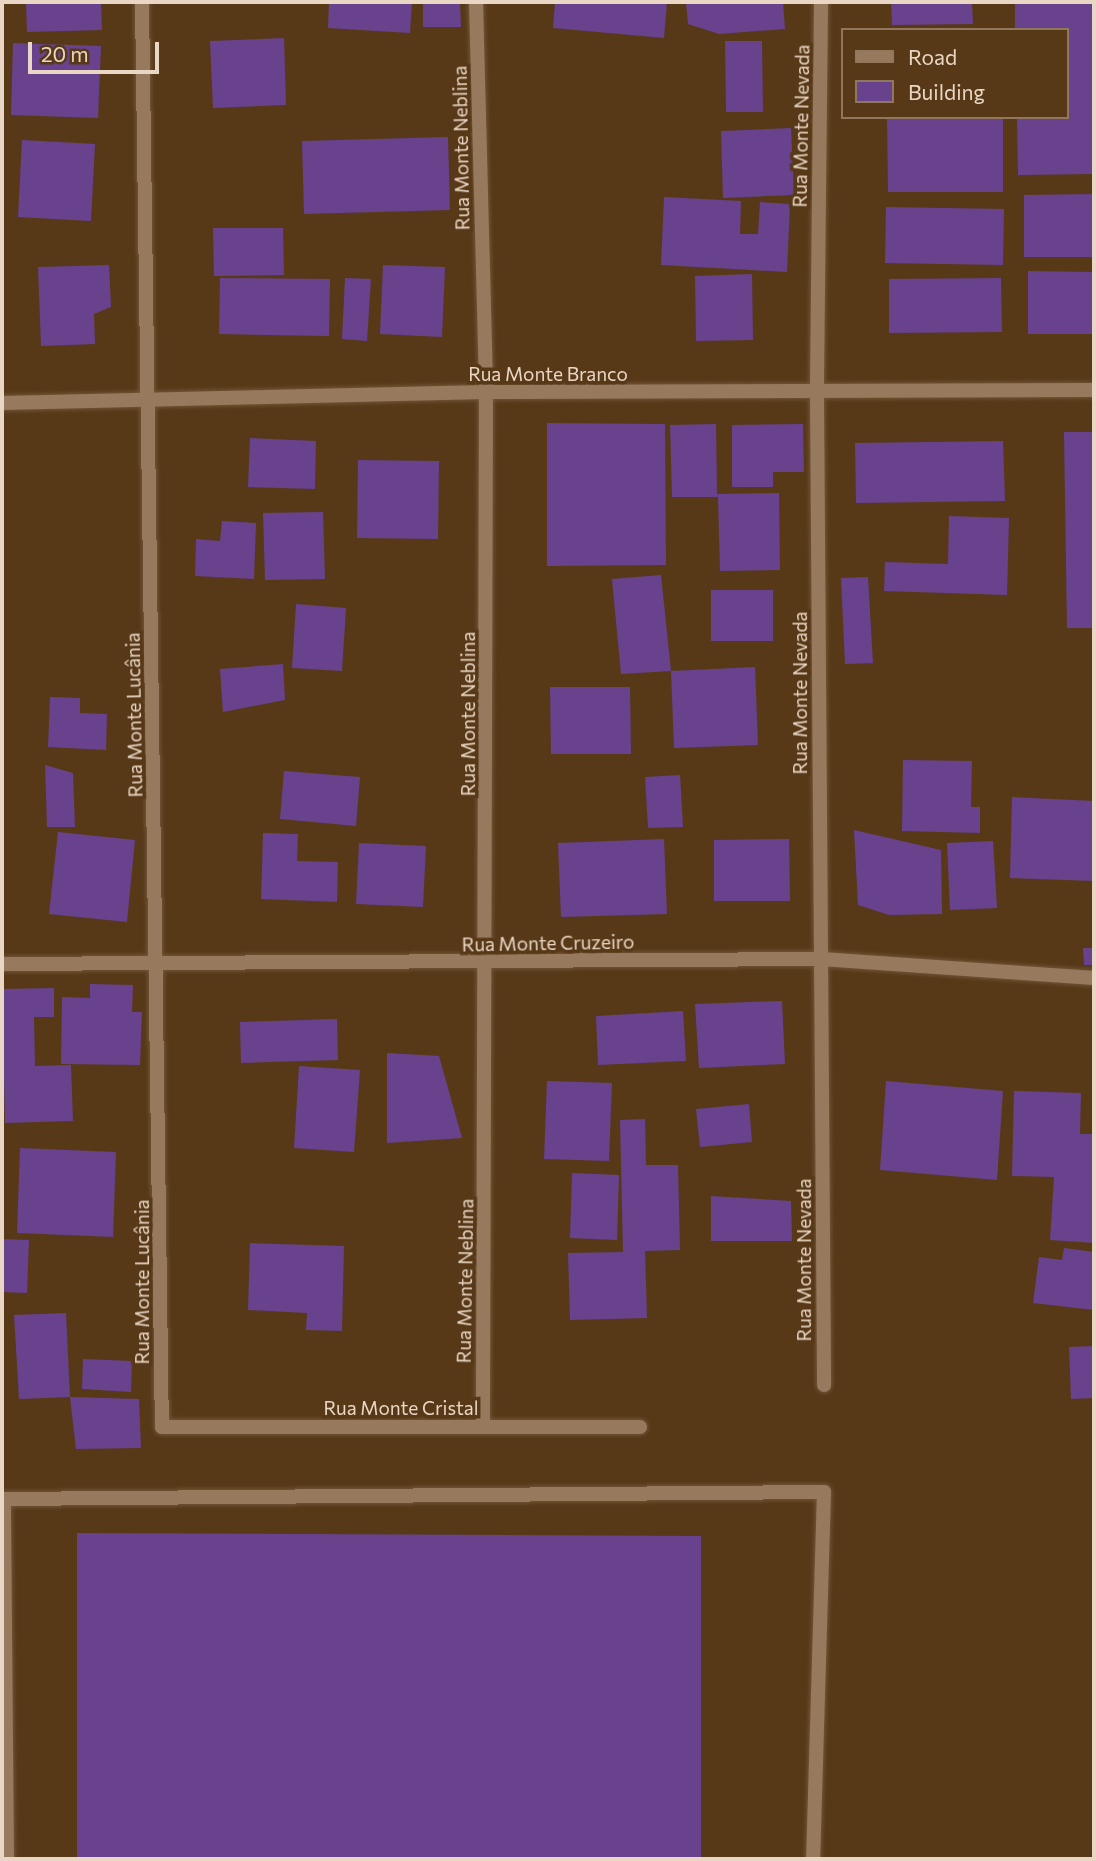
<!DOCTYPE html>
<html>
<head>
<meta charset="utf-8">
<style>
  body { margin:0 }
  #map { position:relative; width:1096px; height:1861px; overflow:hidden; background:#573918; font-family:Commissioner,sans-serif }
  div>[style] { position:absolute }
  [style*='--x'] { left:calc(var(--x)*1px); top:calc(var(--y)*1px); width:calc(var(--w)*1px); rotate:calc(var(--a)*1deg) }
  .building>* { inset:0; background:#68428d }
  .roads { filter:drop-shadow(0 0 2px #715537) drop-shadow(0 0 2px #715537) }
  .service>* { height:14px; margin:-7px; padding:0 7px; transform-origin:7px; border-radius:7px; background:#977a5d }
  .minor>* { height:14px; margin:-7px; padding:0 7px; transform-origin:7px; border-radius:7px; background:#977a5d }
  .tertiary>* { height:14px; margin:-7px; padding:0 7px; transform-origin:7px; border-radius:7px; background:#977a5d }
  span { translate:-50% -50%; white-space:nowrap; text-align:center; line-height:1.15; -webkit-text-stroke:7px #573918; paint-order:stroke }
  .street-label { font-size:19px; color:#e9d6c4 }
  .frame { position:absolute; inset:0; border:4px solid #e9d6c4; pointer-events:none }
  .legend { position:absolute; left:841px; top:28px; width:228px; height:91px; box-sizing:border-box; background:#573918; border:2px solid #91785d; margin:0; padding:9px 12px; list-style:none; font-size:21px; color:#e9d6c4 }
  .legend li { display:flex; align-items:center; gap:14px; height:35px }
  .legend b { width:35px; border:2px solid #91785d }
  .scale { position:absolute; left:28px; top:42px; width:131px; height:32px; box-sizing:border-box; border:4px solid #e9d6c4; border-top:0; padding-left:9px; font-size:21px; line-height:24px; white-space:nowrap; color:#e9d6c4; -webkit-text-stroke:5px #573918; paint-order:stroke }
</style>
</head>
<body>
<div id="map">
  <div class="building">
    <div style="clip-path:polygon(26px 2px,101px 2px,102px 30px,27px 32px)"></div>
    <div style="clip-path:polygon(329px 2px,412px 2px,410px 33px,328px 28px)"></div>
    <div style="clip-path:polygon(423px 2px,460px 2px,461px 27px,423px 27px)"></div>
    <div style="clip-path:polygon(555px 2px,667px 2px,664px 38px,553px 28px)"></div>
    <div style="clip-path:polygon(686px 2px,783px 2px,785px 29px,719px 34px,688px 24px)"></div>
    <div style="clip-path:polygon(891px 2px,972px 2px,973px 24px,892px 25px)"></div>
    <div style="clip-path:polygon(1015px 2px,1094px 2px,1094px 174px,1018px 175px,1017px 117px,1066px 117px,1066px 30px,1015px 30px)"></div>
    <div style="clip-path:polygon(284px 38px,286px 105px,213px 108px,210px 41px)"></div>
    <div style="clip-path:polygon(725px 41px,762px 41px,763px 112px,726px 112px)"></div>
    <div style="clip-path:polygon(13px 43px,101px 46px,98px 118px,11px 115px)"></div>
    <div style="clip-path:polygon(887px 117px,1003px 117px,1003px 192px,888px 192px)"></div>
    <div style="clip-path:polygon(791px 128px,794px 195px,723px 198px,721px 131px)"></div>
    <div style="clip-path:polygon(448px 137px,450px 210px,304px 214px,302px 141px)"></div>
    <div style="clip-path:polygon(22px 140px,95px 144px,91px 221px,18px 217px)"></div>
    <div style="clip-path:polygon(1094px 194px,1094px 257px,1024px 257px,1024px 195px)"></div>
    <div style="clip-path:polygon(664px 197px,741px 201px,740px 234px,758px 234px,760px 202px,790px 204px,787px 272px,661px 265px)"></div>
    <div style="clip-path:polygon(886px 207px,1004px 209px,1003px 265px,885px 263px)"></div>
    <div style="clip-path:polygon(213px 228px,283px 228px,284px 275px,214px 276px)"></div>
    <div style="clip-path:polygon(109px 265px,111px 307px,94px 314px,95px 344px,41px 346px,38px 267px)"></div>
    <div style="clip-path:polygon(383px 265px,445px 267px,442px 337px,380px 334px)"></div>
    <div style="clip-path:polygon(1028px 271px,1094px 272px,1094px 334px,1028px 334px)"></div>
    <div style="clip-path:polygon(752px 274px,753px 340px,696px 341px,695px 276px)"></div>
    <div style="clip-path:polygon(220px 278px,330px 279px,329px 336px,219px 334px)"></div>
    <div style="clip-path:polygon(345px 278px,371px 279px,367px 341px,342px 339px)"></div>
    <div style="clip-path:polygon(1001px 278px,1002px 332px,889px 333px,889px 279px)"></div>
    <div style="clip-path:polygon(547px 423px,665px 424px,666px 565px,547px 566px)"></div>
    <div style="clip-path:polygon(716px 424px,717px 494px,779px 493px,780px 570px,720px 571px,718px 497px,672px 497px,670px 425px)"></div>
    <div style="clip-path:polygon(803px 424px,804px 472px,773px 472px,773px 487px,732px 487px,732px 425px)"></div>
    <div style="clip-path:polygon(1064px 432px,1094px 432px,1094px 628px,1067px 628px)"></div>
    <div style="clip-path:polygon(250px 438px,316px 441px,315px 489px,248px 487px)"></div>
    <div style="clip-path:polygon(1003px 441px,1005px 501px,856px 503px,855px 443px)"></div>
    <div style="clip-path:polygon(358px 460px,439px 461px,438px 539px,357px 538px)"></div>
    <div style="clip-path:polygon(323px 512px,325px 579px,265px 580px,263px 513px)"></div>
    <div style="clip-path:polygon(949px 516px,1009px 518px,1007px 595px,884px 591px,885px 562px,948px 564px)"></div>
    <div style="clip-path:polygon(222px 521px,256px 523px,254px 579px,195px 576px,196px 539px,220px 541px)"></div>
    <div style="clip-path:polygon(661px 575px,671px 671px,621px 674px,612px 579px)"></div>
    <div style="clip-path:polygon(868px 577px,873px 663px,845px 664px,841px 578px)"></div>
    <div style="clip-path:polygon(711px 590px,773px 590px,773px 641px,711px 641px)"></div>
    <div style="clip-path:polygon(296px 604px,346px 608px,342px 671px,292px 668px)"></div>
    <div style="clip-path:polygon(283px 664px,285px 700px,223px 712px,220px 669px)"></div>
    <div style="clip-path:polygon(755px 667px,758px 745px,674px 748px,671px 671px)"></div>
    <div style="clip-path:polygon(550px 687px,630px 687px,631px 754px,551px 754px)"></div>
    <div style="clip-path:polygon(50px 697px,80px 698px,80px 713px,107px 714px,106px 750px,48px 747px)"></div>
    <div style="clip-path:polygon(903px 760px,972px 761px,971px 807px,980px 807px,980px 833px,902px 831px)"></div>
    <div style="clip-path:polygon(45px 765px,73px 773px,75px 827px,47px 827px)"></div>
    <div style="clip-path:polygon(284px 771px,360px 777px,356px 826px,280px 819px)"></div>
    <div style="clip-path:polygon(680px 775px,683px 827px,648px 828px,645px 777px)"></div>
    <div style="clip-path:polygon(1012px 797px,1094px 801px,1094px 881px,1010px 878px)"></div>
    <div style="clip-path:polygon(854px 830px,941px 850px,942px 914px,889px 915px,858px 905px)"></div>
    <div style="clip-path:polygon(58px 832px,135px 840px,127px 922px,49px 914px)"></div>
    <div style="clip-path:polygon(263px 833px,298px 834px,297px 861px,338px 862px,337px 902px,261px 899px)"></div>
    <div style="clip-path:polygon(664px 839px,667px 914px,561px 917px,558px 843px)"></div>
    <div style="clip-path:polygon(789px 839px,790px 901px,714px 901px,714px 840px)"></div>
    <div style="clip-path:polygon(993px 841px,997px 908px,950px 910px,947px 843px)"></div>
    <div style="clip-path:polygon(359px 843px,426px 846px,423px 907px,356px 904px)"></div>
    <div style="clip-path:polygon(1083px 948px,1094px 948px,1094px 965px,1084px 965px)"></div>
    <div style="clip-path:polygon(90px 984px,133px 985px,132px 1012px,142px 1012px,140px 1065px,61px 1064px,62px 997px,90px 998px)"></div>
    <div style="clip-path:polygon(54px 988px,54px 1017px,34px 1017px,35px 1066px,71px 1065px,73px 1121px,5px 1123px,2px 989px)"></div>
    <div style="clip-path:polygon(782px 1001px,785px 1064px,699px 1068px,695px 1004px)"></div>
    <div style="clip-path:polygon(683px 1011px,686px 1061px,598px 1065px,596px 1016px)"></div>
    <div style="clip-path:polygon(337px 1019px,338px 1060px,241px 1063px,240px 1022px)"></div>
    <div style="clip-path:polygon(387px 1053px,439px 1056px,462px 1138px,387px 1143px)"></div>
    <div style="clip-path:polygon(299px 1066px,360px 1070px,354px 1152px,294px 1148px)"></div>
    <div style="clip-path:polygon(547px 1081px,612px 1083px,609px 1161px,544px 1159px)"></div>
    <div style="clip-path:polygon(886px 1081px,1003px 1091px,997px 1180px,880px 1170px)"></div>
    <div style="clip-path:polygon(1014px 1091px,1081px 1093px,1080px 1134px,1094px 1134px,1094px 1243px,1050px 1240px,1054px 1177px,1012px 1176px)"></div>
    <div style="clip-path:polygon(749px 1104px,752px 1142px,700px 1147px,696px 1109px)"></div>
    <div style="clip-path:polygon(645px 1119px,646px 1165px,678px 1165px,680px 1250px,645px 1251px,647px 1318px,570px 1320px,568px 1253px,623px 1252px,620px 1120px)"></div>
    <div style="clip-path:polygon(20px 1148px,116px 1152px,113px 1237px,17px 1233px)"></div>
    <div style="clip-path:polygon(572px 1173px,619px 1175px,617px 1240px,570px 1238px)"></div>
    <div style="clip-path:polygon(711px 1196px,791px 1201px,792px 1241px,711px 1241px)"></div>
    <div style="clip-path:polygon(2px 1239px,29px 1240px,27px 1293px,2px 1292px)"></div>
    <div style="clip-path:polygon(250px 1243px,344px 1246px,342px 1331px,306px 1330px,307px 1313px,248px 1310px)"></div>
    <div style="clip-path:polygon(1064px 1248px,1094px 1252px,1094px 1310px,1033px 1303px,1039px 1257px,1062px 1260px)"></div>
    <div style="clip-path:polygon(66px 1313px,70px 1397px,19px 1399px,14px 1315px)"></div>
    <div style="clip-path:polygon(1094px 1346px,1094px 1398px,1071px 1399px,1069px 1347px)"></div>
    <div style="clip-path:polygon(83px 1359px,132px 1361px,131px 1392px,82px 1389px)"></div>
    <div style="clip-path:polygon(70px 1397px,139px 1399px,141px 1448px,76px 1449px)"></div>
    <div style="clip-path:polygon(77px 1533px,701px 1536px,701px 1859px,77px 1859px)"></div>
  </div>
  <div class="roads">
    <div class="service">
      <div style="--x:7;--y:1859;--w:360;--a:-90.5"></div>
      <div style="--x:4;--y:1499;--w:820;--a:-0.49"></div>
      <div style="--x:824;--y:1492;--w:367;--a:91.7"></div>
    </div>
    <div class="minor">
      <div style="--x:142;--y:2;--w:1425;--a:89.2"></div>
      <div style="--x:162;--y:1427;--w:478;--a:0"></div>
      <div style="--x:476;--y:2;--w:390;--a:88.5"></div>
      <div style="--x:486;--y:392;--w:1035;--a:90.17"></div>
      <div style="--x:821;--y:2;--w:393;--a:90.6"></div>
      <div style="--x:817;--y:395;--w:990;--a:89.59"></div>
      <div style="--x:2;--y:964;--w:819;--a:-0.35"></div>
      <div style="--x:821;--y:959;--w:274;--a:4"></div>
    </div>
    <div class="tertiary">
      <div style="--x:2;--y:403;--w:484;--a:-1.3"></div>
      <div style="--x:486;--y:392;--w:608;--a:-0.19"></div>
    </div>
  </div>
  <div class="street-label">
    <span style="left:801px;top:126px;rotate:-89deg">Rua Monte Nevada</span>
    <span style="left:461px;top:148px;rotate:-91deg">Rua Monte Neblina</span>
    <span style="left:548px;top:374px">Rua Monte Branco</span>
    <span style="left:800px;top:693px;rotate:-90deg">Rua Monte Nevada</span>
    <span style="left:468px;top:714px;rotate:-90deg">Rua Monte Neblina</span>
    <span style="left:134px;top:715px;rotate:-91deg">Rua Monte Lucânia</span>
    <span style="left:548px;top:943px;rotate:-1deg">Rua Monte Cruzeiro</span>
    <span style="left:804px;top:1260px;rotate:-90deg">Rua Monte Nevada</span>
    <span style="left:465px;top:1281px;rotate:-89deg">Rua Monte Neblina</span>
    <span style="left:142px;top:1282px;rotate:-90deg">Rua Monte Lucânia</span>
    <span style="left:401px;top:1408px">Rua Monte Cristal</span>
  </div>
  <div class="frame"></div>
  <ul class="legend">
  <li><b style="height:9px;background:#977a5d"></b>Road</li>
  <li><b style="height:19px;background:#68428d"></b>Building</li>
  </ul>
  <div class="scale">20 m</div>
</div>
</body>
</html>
